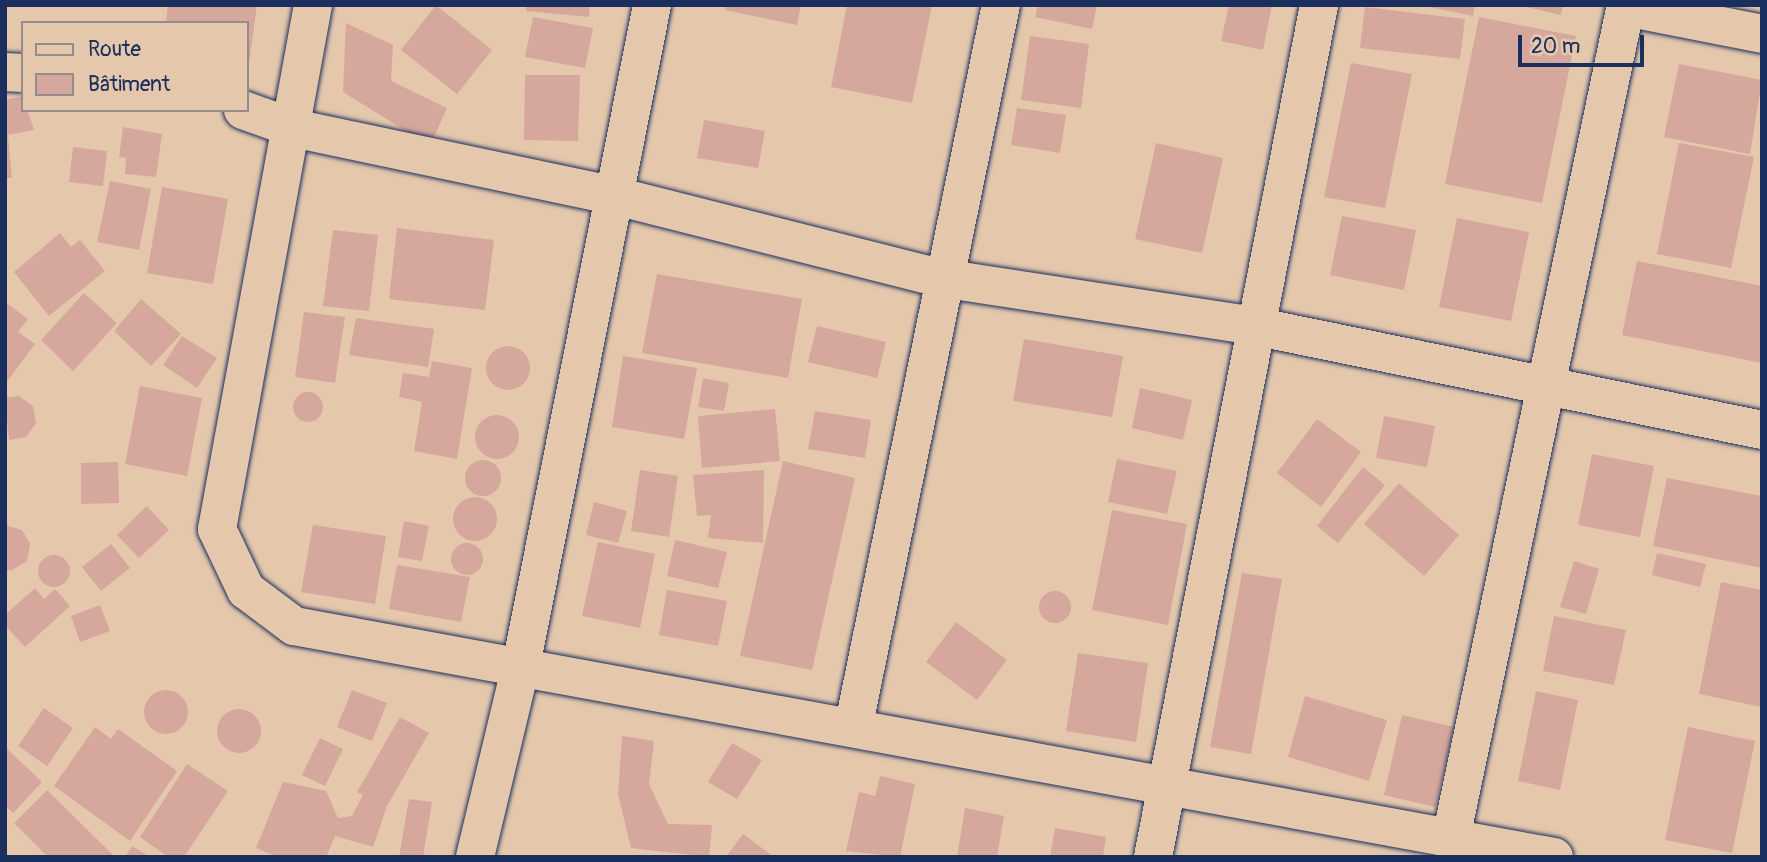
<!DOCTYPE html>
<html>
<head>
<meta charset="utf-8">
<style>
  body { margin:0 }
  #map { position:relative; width:1767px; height:862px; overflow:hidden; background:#e5c8ac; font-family:Pangolin,sans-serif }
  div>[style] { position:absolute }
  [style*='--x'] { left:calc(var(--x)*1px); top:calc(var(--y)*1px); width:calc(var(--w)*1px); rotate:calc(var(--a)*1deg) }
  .building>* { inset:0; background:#d5a79d }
  .round { border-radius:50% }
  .roads { filter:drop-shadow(0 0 2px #1b2f5e) drop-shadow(0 0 2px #1b2f5e) }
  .minor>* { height:38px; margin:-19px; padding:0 19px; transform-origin:19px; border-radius:19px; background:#e5c8ac }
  span { translate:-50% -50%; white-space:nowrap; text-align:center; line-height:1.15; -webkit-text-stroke:6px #e5c8ac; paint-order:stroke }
  .frame { position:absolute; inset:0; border:7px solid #1b2f5e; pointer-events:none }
  .legend { position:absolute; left:21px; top:21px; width:228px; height:91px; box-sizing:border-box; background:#e5c8ac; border:2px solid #948b8d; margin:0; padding:9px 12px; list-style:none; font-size:21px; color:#1b2f5e }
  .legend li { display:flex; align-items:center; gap:14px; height:35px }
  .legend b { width:35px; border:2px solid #948b8d }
  .scale { position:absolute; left:1518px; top:35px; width:126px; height:32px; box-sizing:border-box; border:4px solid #1b2f5e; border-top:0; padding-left:9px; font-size:21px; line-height:24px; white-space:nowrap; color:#1b2f5e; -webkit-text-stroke:5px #e5c8ac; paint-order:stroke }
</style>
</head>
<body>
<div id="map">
  <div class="building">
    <div style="clip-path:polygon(168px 5px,257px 5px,248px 72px,247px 23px,166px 23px)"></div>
    <div style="clip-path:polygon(436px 5px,492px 50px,457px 94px,401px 50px)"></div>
    <div style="clip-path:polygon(526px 5px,590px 5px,589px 17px,526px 11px)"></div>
    <div style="clip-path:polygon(726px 5px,801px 5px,797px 25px,725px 10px)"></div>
    <div style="clip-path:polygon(847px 5px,932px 5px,912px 103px,831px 87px)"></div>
    <div style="clip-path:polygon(1038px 5px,1097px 5px,1092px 29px,1035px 17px)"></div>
    <div style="clip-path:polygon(1229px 5px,1272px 5px,1263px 50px,1221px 41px)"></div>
    <div style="clip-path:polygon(1420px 5px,1475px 5px,1473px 16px)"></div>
    <div style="clip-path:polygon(1517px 5px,1563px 5px,1561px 15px)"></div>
    <div style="clip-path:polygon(1365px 7px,1465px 19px,1460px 59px,1360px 48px)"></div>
    <div style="clip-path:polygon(533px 17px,593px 28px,585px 68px,525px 57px)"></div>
    <div style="clip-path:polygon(1479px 17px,1576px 36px,1542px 203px,1445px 184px)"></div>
    <div style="clip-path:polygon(346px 23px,393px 45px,391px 81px,447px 108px,430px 146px,343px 92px)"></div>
    <div style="clip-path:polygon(1030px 36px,1089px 44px,1081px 108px,1021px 100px)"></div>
    <div style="clip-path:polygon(1351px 63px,1412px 74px,1385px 208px,1324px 197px)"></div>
    <div style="clip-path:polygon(1679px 64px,1762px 80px,1750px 154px,1664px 137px)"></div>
    <div style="clip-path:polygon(525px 75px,580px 75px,578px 141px,524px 140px)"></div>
    <div style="clip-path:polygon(23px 96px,34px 130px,8px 135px,12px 178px,5px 178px,5px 100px)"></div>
    <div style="clip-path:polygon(1017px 108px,1066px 115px,1060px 153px,1011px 145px)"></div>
    <div style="clip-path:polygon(704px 120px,765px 131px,758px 168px,697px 158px)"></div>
    <div style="clip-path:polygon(123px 127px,162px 134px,156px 177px,125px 174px,126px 158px,119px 157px)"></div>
    <div style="clip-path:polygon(1156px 143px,1223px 158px,1202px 253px,1135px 239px)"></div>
    <div style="clip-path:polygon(1679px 143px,1754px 157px,1731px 268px,1657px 254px)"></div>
    <div style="clip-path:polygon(73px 147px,107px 151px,103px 186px,69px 182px)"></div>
    <div style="clip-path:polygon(110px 181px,151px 189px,139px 250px,97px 242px)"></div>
    <div style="clip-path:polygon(162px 187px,228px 199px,213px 284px,147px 273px)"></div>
    <div style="clip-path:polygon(1342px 216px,1416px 230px,1404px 290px,1330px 275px)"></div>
    <div style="clip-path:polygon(1457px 218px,1529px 232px,1511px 321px,1439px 307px)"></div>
    <div style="clip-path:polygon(397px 228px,494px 240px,485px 310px,389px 299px)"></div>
    <div style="clip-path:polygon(333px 230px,378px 235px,369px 311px,323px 306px)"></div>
    <div style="clip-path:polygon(60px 233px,71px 247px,80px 240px,105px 271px,49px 316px,14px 272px)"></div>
    <div style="clip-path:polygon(1637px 261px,1762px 286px,1762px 363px,1622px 335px)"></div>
    <div style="clip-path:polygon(657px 274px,802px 299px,788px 378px,642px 353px)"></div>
    <div style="clip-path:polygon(84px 293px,117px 323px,73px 371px,41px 340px)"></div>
    <div style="clip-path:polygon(141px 299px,181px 334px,151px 366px,114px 331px)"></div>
    <div style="clip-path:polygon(5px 302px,28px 319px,18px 332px,35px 344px,5px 384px)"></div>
    <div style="clip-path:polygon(304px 312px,345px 317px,335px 383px,295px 377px)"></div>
    <div style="clip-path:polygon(356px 318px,434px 329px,428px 367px,349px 355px)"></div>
    <div style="clip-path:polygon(817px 326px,886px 342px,877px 378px,808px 362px)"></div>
    <div style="clip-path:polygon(182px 336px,217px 358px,197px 388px,163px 365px)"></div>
    <div style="clip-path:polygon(1024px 339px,1123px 356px,1112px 417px,1013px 401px)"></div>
    <div class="round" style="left:486px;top:346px;width:44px;height:44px"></div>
    <div style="clip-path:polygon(623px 356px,697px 368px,684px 439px,612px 427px)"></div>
    <div style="clip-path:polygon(432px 361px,472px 368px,457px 459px,414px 451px,422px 402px,399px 397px,403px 373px,429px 377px)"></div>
    <div style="clip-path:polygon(703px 378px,729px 383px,724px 411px,698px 407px)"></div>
    <div style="clip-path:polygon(140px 386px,202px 398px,187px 476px,125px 464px)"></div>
    <div style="clip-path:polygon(1140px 388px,1192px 400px,1183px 440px,1132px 428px)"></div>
    <div class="round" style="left:293px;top:392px;width:30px;height:30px"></div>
    <div style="clip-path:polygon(19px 396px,33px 406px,36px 423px,26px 437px,9px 440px,5px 398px)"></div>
    <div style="clip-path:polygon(775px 409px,780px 461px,702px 468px,698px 416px)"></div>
    <div style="clip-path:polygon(815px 411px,871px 420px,865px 458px,808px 449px)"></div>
    <div class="round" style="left:475px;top:415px;width:44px;height:44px"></div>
    <div style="clip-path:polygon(1384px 416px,1435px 426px,1427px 467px,1376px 458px)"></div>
    <div style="clip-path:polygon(1317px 419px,1361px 452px,1321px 507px,1277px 473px)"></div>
    <div style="clip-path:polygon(1592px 454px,1654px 466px,1640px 537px,1578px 525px)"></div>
    <div style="clip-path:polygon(1117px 459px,1177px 471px,1167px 514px,1108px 502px)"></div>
    <div class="round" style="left:465px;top:460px;width:36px;height:36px"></div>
    <div style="clip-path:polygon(783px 461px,855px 478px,812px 670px,740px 656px)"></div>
    <div style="clip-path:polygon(118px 462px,119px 503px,81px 504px,81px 463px)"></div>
    <div style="clip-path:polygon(1363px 467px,1385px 485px,1338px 543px,1317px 526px)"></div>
    <div style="clip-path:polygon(640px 470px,678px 476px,669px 537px,631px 531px)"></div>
    <div style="clip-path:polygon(764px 470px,763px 543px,708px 538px,711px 515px,697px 516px,693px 475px)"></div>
    <div style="clip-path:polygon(1667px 478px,1762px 496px,1762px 568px,1653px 546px)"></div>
    <div style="clip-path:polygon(1399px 483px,1459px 535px,1424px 576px,1364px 524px)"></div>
    <div class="round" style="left:453px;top:497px;width:44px;height:44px"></div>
    <div style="clip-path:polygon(594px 502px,627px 511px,618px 543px,586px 535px)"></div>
    <div style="clip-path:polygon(147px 506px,169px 530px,139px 558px,117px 535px)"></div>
    <div style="clip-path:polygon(1112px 510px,1187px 524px,1168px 625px,1092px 610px)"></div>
    <div style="clip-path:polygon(404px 521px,429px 526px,422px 561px,398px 557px)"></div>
    <div style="clip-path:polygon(5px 525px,22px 530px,30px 544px,27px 561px,12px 570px,5px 570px)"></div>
    <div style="clip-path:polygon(313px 525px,386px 536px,375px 604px,301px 592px)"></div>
    <div style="clip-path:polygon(675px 540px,727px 552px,718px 588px,667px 576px)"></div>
    <div style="clip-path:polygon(598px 542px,655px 554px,640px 628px,582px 616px)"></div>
    <div class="round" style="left:451px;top:543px;width:32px;height:32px"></div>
    <div style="clip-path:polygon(111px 544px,130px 568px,101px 591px,82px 567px)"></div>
    <div style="clip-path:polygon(1657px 553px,1706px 564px,1700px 587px,1652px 575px)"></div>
    <div class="round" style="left:38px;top:555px;width:32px;height:32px"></div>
    <div style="clip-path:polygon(1574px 561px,1599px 569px,1586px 614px,1560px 607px)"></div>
    <div style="clip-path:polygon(397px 565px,470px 577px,461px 622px,389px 609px)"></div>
    <div style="clip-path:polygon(1242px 573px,1282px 579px,1251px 754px,1210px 747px)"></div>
    <div style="clip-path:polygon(1721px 582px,1762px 590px,1762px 707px,1699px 694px)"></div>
    <div style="clip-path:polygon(35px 588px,44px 599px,55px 589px,70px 606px,25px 647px,5px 625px,5px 615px)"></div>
    <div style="clip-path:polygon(667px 590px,727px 601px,718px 646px,659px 635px)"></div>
    <div class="round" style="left:1039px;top:591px;width:32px;height:32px"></div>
    <div style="clip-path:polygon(100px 605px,110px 631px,80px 642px,71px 616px)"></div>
    <div style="clip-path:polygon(1554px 616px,1626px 630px,1614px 685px,1543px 671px)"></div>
    <div style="clip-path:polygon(956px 622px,1007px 660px,977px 700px,926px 662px)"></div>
    <div style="clip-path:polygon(1078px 653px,1148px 663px,1136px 742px,1066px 731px)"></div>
    <div class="round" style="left:144px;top:690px;width:44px;height:44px"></div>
    <div style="clip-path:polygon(352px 690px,387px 703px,372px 741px,337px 727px)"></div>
    <div style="clip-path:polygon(1536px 691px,1578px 700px,1560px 790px,1518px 781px)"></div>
    <div style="clip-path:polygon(1305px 696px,1387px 720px,1369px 781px,1288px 757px)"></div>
    <div style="clip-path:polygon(44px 708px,73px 728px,47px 766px,18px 746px)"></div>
    <div class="round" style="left:217px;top:709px;width:44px;height:44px"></div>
    <div style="clip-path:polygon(1402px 715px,1454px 727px,1435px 807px,1384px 795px)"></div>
    <div style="clip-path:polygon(400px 717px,429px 733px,387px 806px,373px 847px,335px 836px,326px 857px,278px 857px,256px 848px,283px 782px,326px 791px,338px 818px,352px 816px,363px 795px,357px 792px)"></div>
    <div style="clip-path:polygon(95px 727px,111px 739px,118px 729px,177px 771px,130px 841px,54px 786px)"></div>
    <div style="clip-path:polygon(1688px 727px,1755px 741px,1732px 853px,1665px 840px)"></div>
    <div style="clip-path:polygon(622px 736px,654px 741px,649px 784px,668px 824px,712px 825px,709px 857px,631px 848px,618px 794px)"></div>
    <div style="clip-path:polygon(320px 738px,343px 749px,325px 786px,302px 775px)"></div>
    <div style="clip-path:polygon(732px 743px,762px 760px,737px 799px,708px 782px)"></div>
    <div style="clip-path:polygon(5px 747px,42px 782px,13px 813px,5px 806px)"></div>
    <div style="clip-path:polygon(187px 764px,228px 791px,184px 857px,168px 857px,140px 837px)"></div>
    <div style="clip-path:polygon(880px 776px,915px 784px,900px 857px,846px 851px,859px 792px,875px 796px)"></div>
    <div style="clip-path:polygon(47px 790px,115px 857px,48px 857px,14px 823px)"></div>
    <div style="clip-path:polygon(409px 799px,432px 802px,423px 857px,399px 857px)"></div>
    <div style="clip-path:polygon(965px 808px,1004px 816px,997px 857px,957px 857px)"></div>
    <div style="clip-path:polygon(1055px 828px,1106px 837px,1103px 857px,1050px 857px)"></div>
    <div style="clip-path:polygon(743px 834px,774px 857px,726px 857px)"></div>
    <div style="clip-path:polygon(132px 846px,150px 857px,125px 857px)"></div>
  </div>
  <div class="roads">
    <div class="minor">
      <div style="--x:313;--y:5;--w:533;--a:100.38"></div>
      <div style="--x:217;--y:529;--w:68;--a:64.6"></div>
      <div style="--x:246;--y:590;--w:60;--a:36.9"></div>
      <div style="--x:294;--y:626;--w:1281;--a:10.39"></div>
      <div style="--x:1625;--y:7;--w:140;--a:11.1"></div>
      <div style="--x:5;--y:72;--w:18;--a:3"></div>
      <div style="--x:243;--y:110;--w:53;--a:19.8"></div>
      <div style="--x:293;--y:128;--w:326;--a:11.9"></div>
      <div style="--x:612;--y:195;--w:339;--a:14.2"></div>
      <div style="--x:941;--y:278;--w:317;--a:8.7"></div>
      <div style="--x:1254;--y:326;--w:519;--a:11.57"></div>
      <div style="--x:854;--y:724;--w:734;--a:-78.45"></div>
      <div style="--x:1451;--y:838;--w:851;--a:-78.14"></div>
      <div style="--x:475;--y:857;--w:196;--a:-76.5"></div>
      <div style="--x:521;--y:666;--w:674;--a:-78.79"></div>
      <div style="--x:1153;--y:857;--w:868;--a:-78.97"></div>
    </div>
  </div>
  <div class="frame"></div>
  <ul class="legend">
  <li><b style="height:9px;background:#e5c8ac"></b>Route</li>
  <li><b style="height:19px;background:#d5a79d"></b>Bâtiment</li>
  </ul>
  <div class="scale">20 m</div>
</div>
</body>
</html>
